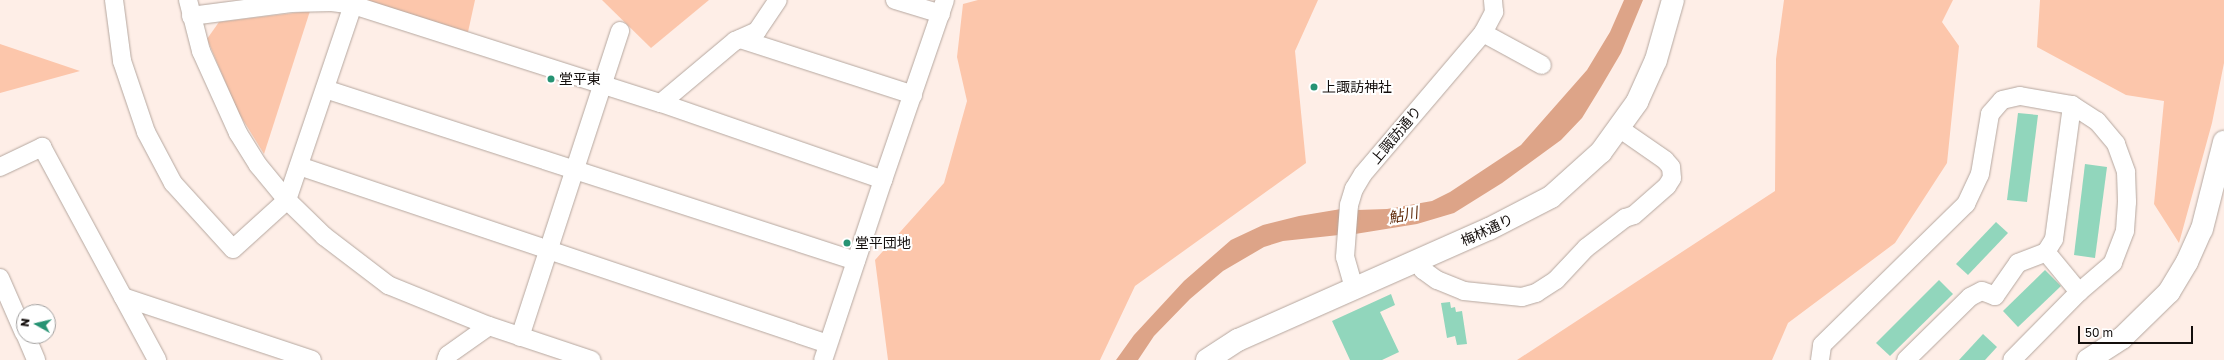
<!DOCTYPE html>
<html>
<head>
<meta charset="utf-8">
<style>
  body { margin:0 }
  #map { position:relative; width:2224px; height:360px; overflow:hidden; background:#feeee7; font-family:"Golos Text","Noto Sans JP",sans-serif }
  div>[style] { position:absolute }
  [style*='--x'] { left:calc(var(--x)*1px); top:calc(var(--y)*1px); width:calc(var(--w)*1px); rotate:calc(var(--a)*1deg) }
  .green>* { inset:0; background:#fcc6ab }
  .water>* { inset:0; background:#dda488 }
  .building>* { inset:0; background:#91d6bc }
  .roads { filter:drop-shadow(0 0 1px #b5a79f) drop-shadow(0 0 1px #b5a79f) }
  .minor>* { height:18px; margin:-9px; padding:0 9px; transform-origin:9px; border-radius:9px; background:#fff }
  .tertiary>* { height:22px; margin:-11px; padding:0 11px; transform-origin:11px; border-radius:11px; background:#fff }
  .primary>* { height:22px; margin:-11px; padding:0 11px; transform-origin:11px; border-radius:11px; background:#fff }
  .dots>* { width:11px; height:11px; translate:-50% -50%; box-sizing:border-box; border:2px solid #fff; border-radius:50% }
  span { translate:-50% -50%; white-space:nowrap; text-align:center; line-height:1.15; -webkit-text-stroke:4px #fff; paint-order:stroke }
  .poi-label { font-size:14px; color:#130e0c }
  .left { translate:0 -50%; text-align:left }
  .street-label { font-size:14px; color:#130e0c }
  .water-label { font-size:15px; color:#622e0e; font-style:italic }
  .north { position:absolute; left:16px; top:304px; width:40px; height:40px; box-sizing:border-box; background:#fff; border:1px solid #a19f9e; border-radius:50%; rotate:278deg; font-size:11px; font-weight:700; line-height:16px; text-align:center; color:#130e0c }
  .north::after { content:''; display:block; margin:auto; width:14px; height:18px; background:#269373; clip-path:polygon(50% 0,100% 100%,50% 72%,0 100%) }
  .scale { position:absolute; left:2078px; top:326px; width:115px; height:18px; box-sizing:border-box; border:2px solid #130e0c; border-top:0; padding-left:5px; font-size:12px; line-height:14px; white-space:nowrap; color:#130e0c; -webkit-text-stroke:3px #fff; paint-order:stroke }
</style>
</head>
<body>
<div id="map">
  <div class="green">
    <div style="clip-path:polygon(364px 0,475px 0,468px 32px)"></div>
    <div style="clip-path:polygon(602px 0,709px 0,651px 48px)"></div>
    <div style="clip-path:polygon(978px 0,1318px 0,1295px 51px,1306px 163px,1135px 286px,1100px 360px,888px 360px,875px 260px,944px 183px,967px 101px,957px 57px,963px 4px)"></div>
    <div style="clip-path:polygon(1784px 0,1953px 0,1942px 22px,1959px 46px,1947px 163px,1895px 243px,1788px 323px,1772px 360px,1517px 360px,1775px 191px,1776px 59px)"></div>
    <div style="clip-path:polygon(2040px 0,2224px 0,2224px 63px,2212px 123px,2179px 243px,2154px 204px,2164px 101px,2126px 95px,2037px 47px)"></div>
    <div style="clip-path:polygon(310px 11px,264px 154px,238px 112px,207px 39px,219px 22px)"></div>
    <div style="clip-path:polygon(0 44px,80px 71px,0 93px)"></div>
  </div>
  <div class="water">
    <div style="clip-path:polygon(1624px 0,1643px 0,1621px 53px,1601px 87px,1582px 118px,1561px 140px,1502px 183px,1454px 213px,1417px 224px,1355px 234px,1357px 210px,1387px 209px,1432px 201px,1450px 192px,1521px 145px,1587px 70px,1610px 32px)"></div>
    <div style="clip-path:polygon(1341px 209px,1339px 235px,1283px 241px,1264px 247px,1223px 271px,1190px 299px,1154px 336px,1138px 360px,1116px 360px,1134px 335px,1184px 281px,1231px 240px,1263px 225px,1299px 216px)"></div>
  </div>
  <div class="building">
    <div style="clip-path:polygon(2018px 113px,2038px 115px,2027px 202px,2007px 200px)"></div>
    <div style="clip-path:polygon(2085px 164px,2107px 167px,2095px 258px,2074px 255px)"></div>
    <div style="clip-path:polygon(1996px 222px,2008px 233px,1968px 275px,1956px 264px)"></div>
    <div style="clip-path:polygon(2045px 270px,2061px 286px,2018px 327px,2003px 311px)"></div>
    <div style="clip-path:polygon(1939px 280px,1953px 294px,1890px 356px,1876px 343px)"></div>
    <div style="clip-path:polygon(1391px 294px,1395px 305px,1380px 312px,1399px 352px,1382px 360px,1350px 360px,1332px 321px)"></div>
    <div style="clip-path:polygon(1450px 302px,1451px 308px,1455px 307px,1456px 312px,1462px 311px,1467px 344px,1457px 345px,1455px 336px,1447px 338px,1441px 303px)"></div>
    <div style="clip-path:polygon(1983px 334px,1997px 347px,1985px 360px,1959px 360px)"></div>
  </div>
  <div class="roads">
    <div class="minor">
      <div style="--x:114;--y:0;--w:62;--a:82.5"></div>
      <div style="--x:122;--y:61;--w:75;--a:71.3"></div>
      <div style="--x:146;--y:132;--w:58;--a:62.1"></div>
      <div style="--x:173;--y:183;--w:89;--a:47.7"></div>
      <div style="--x:233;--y:249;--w:73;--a:-42.2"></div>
      <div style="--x:287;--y:200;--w:206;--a:-71.3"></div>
      <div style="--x:353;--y:5;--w:323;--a:17.7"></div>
      <div style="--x:661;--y:103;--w:235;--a:19.1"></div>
      <div style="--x:883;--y:180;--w:190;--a:108.4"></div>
      <div style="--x:188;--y:0;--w:53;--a:75.7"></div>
      <div style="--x:201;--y:51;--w:90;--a:65.7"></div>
      <div style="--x:238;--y:133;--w:38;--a:58"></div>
      <div style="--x:258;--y:165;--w:45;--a:50.4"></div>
      <div style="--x:287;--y:200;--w:52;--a:44.2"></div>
      <div style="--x:324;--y:236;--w:81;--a:37.4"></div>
      <div style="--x:388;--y:285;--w:109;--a:22.1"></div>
      <div style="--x:489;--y:326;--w:108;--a:18.4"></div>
      <div style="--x:895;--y:0;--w:48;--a:16.9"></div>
      <div style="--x:191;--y:16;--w:101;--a:-7.4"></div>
      <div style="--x:291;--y:3;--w:41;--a:-1.4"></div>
      <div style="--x:332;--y:2;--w:21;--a:8"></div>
      <div style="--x:1483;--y:33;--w:67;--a:28.5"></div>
      <div style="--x:740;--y:39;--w:182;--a:17.9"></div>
      <div style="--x:325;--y:89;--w:558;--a:17.95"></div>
      <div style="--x:661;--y:103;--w:97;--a:-40"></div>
      <div style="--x:735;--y:41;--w:24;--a:-24"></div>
      <div style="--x:757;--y:31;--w:37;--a:-56"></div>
      <div style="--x:299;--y:166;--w:558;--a:18.6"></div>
      <div style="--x:0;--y:167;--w:47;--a:-25.5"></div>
      <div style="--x:42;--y:147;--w:242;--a:61.6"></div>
      <div style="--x:883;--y:180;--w:190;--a:-71"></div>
      <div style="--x:2046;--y:252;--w:52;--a:50.5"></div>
      <div style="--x:1417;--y:261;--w:11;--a:56"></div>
      <div style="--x:1423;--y:270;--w:17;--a:36"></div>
      <div style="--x:1437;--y:280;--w:29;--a:22"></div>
      <div style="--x:1464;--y:291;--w:58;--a:5.9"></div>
      <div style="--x:1522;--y:297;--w:15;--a:-16"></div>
      <div style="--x:1536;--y:293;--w:24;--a:-33"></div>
      <div style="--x:1556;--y:280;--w:44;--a:-46.8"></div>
      <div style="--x:1586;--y:248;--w:49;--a:-37.6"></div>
      <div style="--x:1625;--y:218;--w:9;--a:-18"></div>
      <div style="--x:1634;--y:215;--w:44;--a:-41.3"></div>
      <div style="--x:1667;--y:186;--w:9;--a:-58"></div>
      <div style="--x:1672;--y:178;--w:11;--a:-95"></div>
      <div style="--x:1671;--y:167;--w:9;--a:-131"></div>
      <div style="--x:1665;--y:160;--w:56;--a:-145.2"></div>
      <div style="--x:0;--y:278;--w:60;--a:66.4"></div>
      <div style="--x:1354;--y:288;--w:32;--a:-106"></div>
      <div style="--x:1345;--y:257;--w:52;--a:-85.6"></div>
      <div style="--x:1349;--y:205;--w:17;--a:-73"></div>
      <div style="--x:1354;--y:189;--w:17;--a:-59"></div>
      <div style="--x:1363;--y:174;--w:185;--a:-49.6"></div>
      <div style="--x:1483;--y:33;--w:24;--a:-62"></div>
      <div style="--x:1494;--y:12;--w:12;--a:-95"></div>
      <div style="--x:123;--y:297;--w:199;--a:18.4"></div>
      <div style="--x:26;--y:336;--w:26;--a:67"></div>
      <div style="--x:520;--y:337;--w:322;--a:-71.9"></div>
      <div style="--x:446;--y:360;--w:5;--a:-68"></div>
      <div style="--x:448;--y:355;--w:50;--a:-35.3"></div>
      <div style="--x:1820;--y:360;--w:15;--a:-82"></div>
      <div style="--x:1822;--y:345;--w:202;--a:-44.4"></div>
      <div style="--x:1966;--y:204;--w:33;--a:-65"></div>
      <div style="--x:1980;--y:174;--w:61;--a:-80.5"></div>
      <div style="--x:1990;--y:114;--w:18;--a:-49"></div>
      <div style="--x:2002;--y:100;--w:18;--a:-13"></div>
      <div style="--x:2020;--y:96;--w:53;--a:9.8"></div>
      <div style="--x:2072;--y:105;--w:30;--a:33"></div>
      <div style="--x:2097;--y:121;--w:30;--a:50"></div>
      <div style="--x:2116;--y:144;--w:30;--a:70"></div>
      <div style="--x:2126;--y:172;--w:30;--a:88"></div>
      <div style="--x:2127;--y:202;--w:29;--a:94"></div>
      <div style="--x:2125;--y:231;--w:34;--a:111"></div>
      <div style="--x:2113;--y:263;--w:45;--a:139.5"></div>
      <div style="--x:2079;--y:292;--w:95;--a:134.6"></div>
      <div style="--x:1906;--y:360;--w:90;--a:-44.5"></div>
      <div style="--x:1970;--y:297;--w:13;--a:-27"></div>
      <div style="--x:1982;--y:291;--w:14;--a:21"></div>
      <div style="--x:1995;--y:296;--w:40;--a:-55.1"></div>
      <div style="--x:2018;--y:263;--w:30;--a:-21"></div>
      <div style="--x:2046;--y:252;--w:15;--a:-58"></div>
      <div style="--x:2054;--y:239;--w:135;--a:-82.3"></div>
    </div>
    <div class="tertiary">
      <div style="--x:2088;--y:360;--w:40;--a:-32.9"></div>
      <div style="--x:2122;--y:338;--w:66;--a:-44.4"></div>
      <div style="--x:2169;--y:292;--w:35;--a:-59"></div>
      <div style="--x:2187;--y:262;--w:36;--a:-66"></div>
      <div style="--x:2202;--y:229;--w:90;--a:-75.8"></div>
    </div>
    <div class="primary">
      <div style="--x:1207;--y:360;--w:37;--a:-33"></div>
      <div style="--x:1238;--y:340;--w:274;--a:-23.9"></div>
      <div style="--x:1489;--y:229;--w:70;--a:-27.3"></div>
      <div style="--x:1551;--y:197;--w:67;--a:-42"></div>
      <div style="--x:1601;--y:152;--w:62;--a:-54.2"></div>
      <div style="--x:1637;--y:102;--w:46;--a:-65.7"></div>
      <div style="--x:1656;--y:60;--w:62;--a:-74.2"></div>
    </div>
  </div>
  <div class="dots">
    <div style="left:551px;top:79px;background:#269373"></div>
    <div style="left:1314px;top:87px;background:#269373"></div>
    <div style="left:847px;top:243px;background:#269373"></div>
  </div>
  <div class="poi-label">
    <span class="left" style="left:559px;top:79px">堂平東</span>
    <span class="left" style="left:1322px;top:87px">上諏訪神社</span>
    <span class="left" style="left:855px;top:243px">堂平団地</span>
  </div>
  <div class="street-label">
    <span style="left:1396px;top:135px;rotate:-50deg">上諏訪通り</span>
    <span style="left:1487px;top:230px;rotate:-25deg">梅林通り</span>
  </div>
  <div class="water-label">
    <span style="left:1403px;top:215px;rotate:-11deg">鮎川</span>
  </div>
  <div class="north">N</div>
  <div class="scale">50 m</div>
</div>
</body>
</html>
